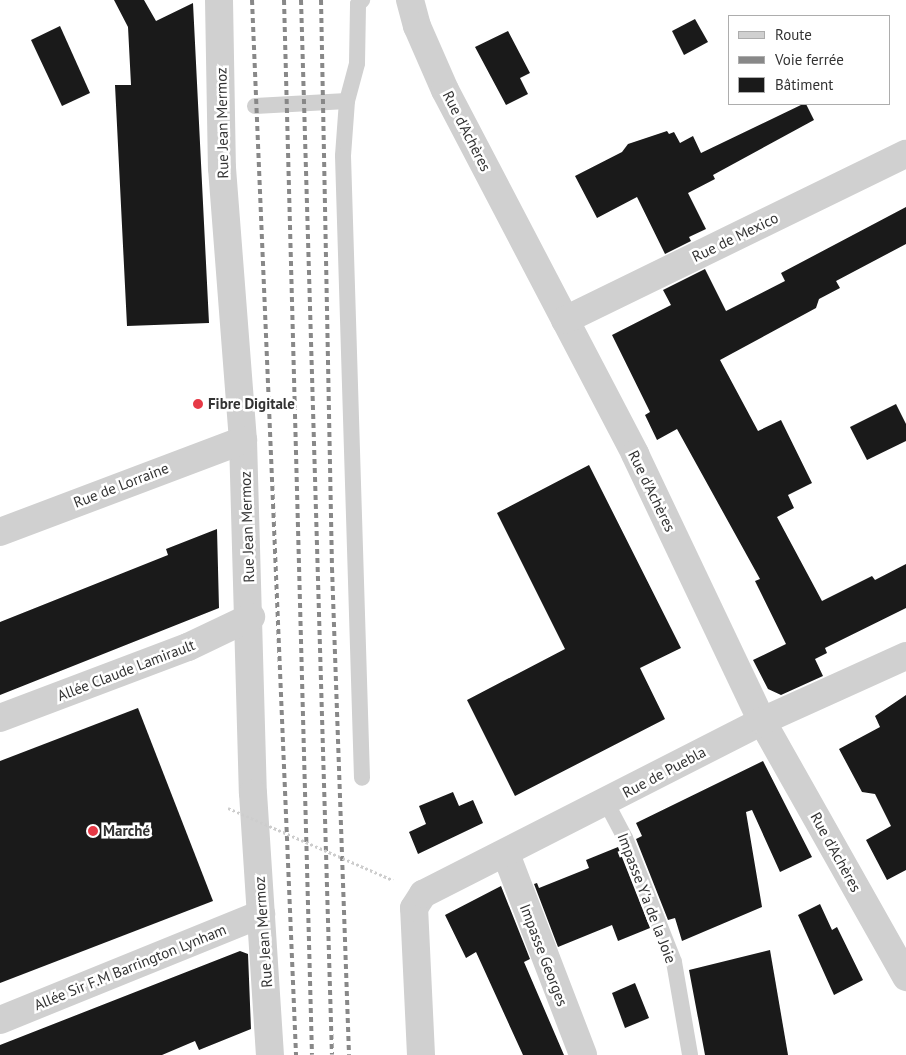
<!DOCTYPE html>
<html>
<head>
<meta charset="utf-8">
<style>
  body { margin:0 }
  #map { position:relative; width:906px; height:1055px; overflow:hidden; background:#fff; font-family:"PT Sans",sans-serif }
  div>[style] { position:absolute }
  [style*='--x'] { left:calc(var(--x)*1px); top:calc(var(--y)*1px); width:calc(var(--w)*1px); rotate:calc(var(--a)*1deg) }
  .building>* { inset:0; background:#1a1a1a }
  .lane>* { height:16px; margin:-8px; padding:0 8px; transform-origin:8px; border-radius:8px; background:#d0d0d0 }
  .street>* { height:28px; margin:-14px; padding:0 14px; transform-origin:14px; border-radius:14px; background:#d0d0d0 }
  .rail>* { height:4px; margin-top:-2px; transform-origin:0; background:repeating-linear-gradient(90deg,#888 0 5px,transparent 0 9px) }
  .path-bridge>* { height:3px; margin-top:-1.5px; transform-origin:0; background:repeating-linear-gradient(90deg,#cdcdcd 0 2.5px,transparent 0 5px) }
  .dots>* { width:14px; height:14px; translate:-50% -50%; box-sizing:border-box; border:2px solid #fff; border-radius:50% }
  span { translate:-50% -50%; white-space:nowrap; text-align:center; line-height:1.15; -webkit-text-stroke:5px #fff; paint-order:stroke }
  .street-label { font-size:15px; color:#333 }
  .poi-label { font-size:15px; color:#333; font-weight:700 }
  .left { translate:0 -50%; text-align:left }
  .legend { position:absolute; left:728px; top:15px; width:162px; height:90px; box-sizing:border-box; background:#fff; border:1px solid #adadad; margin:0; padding:6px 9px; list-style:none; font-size:15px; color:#333 }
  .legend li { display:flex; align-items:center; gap:10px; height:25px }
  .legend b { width:25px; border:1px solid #adadad }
</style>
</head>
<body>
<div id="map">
  <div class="building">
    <div style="clip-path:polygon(114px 0,144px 0,156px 21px,193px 3px,209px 323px,127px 326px,115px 85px,131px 85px,128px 27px)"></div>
    <div style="clip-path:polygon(695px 19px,708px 42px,684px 55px,672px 31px)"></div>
    <div style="clip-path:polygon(60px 26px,90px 93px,62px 106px,31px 40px)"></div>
    <div style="clip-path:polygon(508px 31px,530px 73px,520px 78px,528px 94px,506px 105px,475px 47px)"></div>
    <div style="clip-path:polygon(803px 104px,806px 104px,814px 120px,713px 175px,715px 179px,688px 193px,706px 229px,689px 237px,691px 241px,665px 254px,637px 197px,597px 218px,575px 176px,622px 152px,628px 144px,667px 131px,669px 134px,674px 132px,680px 143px,693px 136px,701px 153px)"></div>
    <div style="clip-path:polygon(906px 207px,906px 244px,836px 281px,840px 288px,819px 299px,816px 308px,720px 360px,758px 431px,781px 420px,812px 483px,788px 495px,794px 508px,777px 517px,822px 601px,872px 576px,875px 580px,906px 564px,906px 608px,825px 648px,827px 653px,815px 659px,823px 676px,781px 695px,768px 689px,753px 660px,786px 644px,755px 581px,760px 579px,677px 429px,657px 440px,645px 415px,650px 412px,612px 335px,671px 305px,663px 290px,705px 269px,726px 311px,785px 281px,781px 273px)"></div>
    <div style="clip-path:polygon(896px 404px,906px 424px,906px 441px,867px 460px,850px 427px)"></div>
    <div style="clip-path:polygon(589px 465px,681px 648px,640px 668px,665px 719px,515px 796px,467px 700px,565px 649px,497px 513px)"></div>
    <div style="clip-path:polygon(217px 529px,219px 608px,0 695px,0 622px,168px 555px,166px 549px)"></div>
    <div style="clip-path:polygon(906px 695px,906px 870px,887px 880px,866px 840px,891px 826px,875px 794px,862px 792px,839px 749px,880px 727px,875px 716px)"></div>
    <div style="clip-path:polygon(138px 708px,213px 901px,0 983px,0 761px)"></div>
    <div style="clip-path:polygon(763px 761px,812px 857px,780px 872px,752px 810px,746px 812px,762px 907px,682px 941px,675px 918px,668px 920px,636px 839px,642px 836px,636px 823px)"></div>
    <div style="clip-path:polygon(453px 792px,459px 806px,473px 800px,483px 823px,418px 854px,409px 832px,426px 824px,419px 806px)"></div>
    <div style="clip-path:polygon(618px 847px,650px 928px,618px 941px,612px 925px,558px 947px,534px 884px,537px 883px,539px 888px,589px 868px,586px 860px)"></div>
    <div style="clip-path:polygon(501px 886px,530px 959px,524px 962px,564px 1055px,523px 1055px,476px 952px,466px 958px,445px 915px)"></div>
    <div style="clip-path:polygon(820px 904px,832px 930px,837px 927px,863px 980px,834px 995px,798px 915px)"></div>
    <div style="clip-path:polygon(770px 950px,788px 1055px,705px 1055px,689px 970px)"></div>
    <div style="clip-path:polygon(240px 951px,248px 954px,251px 1029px,199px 1050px,195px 1041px,162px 1055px,0 1055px,0 1045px)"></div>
    <div style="clip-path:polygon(635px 983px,649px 1018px,625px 1028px,612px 993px)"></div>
  </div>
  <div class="lane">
    <div style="--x:347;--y:101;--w:39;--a:-75"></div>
    <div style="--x:357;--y:63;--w:59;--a:-89"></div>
    <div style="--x:358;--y:4;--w:6;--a:-45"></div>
    <div style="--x:255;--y:106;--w:92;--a:-3.1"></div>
    <div style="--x:347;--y:101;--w:55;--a:94.2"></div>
    <div style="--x:343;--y:156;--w:622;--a:88.25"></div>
    <div style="--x:606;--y:802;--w:41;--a:62.2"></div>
    <div style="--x:625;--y:838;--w:133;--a:68.4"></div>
    <div style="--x:674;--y:962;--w:94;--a:80.2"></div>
  </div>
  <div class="street">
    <div style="--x:219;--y:0;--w:168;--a:89"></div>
    <div style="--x:222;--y:168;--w:273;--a:85.6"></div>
    <div style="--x:243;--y:440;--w:353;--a:88.4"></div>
    <div style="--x:253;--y:793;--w:263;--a:86.3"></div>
    <div style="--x:410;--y:0;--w:27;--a:75"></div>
    <div style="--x:417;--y:26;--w:70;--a:66.4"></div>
    <div style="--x:445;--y:90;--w:411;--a:62.4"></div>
    <div style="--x:635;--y:454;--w:296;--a:64.6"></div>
    <div style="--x:762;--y:721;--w:294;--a:60.6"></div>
    <div style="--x:565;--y:320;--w:379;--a:-26"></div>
    <div style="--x:0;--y:532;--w:260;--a:-20.7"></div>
    <div style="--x:0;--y:718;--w:201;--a:-20.7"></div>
    <div style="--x:188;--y:647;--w:70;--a:-25.5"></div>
    <div style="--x:506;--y:854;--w:215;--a:69"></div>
    <div style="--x:0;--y:1020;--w:282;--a:-22.1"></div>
    <div style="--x:421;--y:1055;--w:147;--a:-92.7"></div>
    <div style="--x:414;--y:908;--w:17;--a:-57"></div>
    <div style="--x:423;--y:894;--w:381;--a:-27"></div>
    <div style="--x:762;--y:721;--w:158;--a:-24.3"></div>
  </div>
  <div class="rail">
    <div style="--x:252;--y:0;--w:1056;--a:87.61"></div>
    <div style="--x:284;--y:0;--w:1055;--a:88.48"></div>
    <div style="--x:301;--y:0;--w:1055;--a:88.32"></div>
    <div style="--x:321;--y:0;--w:568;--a:88.89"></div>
    <div style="--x:332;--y:568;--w:487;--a:88"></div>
  </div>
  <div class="path-bridge">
    <div style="--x:228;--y:808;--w:180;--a:23.6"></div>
  </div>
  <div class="dots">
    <div style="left:198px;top:404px;background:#e63946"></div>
    <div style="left:93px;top:831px;background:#e63946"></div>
  </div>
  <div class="street-label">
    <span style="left:222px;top:123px;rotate:-91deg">Rue Jean Mermoz</span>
    <span style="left:467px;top:131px;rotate:63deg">Rue d'Achères</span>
    <span style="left:735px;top:237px;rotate:-26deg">Rue de Mexico</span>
    <span style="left:121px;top:485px;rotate:-21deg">Rue de Lorraine</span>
    <span style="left:652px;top:491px;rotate:64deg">Rue d'Achères</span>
    <span style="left:247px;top:527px;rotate:-92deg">Rue Jean Mermoz</span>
    <span style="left:126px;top:670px;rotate:-21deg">Allée Claude Lamirault</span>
    <span style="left:664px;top:772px;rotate:-28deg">Rue de Puebla</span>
    <span style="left:836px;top:852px;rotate:61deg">Rue d'Achères</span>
    <span style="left:647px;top:898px;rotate:69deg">Impasse Y'a de la Joie</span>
    <span style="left:263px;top:932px;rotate:-94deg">Rue Jean Mermoz</span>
    <span style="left:544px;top:955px;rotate:69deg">Impasse Georges</span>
    <span style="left:130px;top:967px;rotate:-22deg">Allée Sir F.M Barrington Lynham</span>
  </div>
  <div class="poi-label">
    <span class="left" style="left:208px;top:404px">Fibre Digitale</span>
    <span class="left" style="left:103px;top:831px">Marché</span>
  </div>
  <ul class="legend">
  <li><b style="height:6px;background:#d0d0d0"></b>Route</li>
  <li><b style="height:6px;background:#888"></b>Voie ferrée</li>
  <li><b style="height:14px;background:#1a1a1a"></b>Bâtiment</li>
  </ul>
</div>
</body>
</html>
